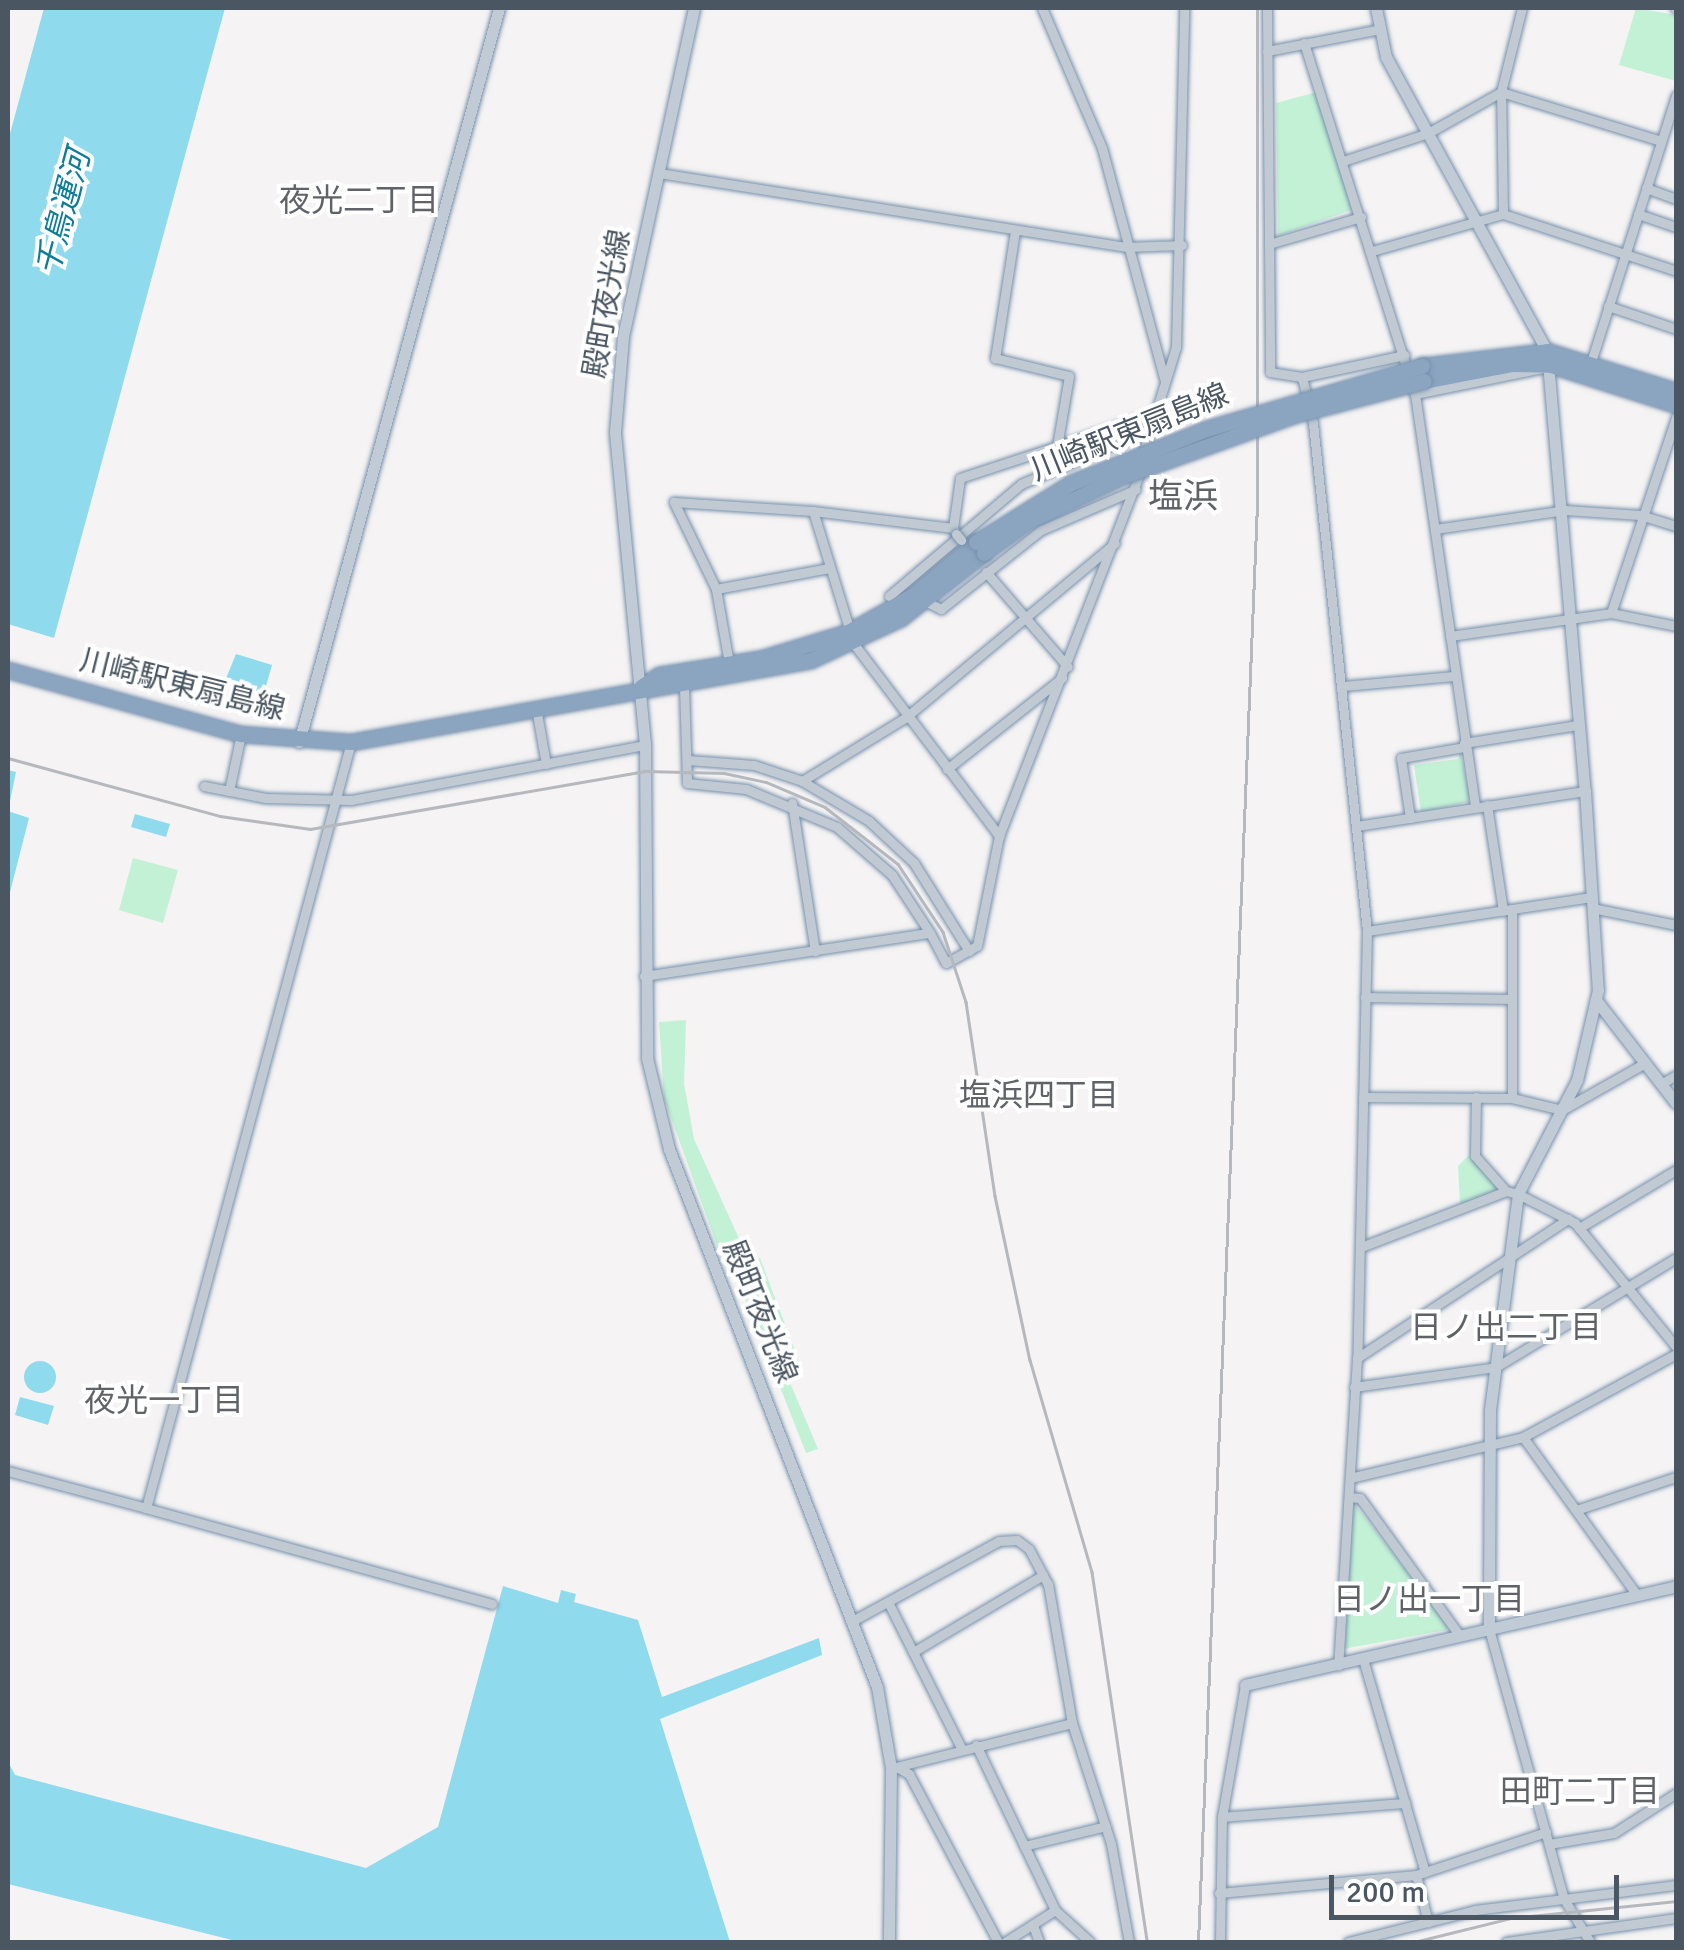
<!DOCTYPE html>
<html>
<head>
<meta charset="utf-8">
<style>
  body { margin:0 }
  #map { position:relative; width:1684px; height:1950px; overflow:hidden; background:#f5f3f3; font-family:Signika,"Noto Sans JP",sans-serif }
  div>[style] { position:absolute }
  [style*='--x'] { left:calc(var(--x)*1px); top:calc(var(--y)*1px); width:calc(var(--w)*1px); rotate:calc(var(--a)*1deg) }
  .green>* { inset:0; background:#c3f1d5 }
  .water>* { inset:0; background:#90daee }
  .round { border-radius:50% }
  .roads { filter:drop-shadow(0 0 2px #7690ad) drop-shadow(0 0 2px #7690ad) }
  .street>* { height:9px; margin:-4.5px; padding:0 4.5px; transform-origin:4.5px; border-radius:4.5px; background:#c1cad2 }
  .secondary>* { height:11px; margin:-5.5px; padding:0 5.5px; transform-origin:5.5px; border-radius:5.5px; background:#c1cbd6 }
  .highway>* { height:15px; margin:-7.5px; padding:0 7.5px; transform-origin:7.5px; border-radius:7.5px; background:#8ba5c1 }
  .rail>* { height:2.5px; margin:-1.25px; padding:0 1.25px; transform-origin:1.25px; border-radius:1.25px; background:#b5b8bd }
  .bridges { filter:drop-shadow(0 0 2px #7690ad) drop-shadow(0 0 2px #7690ad) }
  .street-bridge>* { height:9px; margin:-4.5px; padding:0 4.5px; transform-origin:4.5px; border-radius:4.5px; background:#c1cad2 }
  .highway-bridge>* { height:15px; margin:-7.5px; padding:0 7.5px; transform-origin:7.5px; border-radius:7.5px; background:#8ba5c1 }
  span { translate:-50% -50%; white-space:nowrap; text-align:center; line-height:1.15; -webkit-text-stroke:8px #fff; paint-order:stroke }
  .street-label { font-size:30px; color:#4a5661 }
  .neighbourhood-label { font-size:32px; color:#5f6368 }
  .water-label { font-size:32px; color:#0c7c9b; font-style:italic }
  .quarter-label { font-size:35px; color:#5f6368 }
  .frame { position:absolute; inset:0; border:10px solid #4a5661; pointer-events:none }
  .scale { position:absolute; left:1329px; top:1875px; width:290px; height:45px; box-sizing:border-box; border:5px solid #4a5661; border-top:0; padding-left:12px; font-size:30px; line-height:35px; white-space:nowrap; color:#4a5661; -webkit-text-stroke:8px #fff; paint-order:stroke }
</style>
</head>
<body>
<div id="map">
  <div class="green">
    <div style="clip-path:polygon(1636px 8px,1676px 15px,1676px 81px,1619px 65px)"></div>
    <div style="clip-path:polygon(1317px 92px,1354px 209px,1278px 236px,1276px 103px)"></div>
    <div style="clip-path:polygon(1460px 751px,1471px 801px,1421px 813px,1414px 765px,1458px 759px)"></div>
    <div style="clip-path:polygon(133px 858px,178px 870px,163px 923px,119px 910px)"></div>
    <div style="clip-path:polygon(686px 1020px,684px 1084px,694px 1139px,741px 1243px,719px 1251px,664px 1098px,659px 1022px)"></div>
    <div style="clip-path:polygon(1469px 1155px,1499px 1190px,1460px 1205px,1458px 1166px)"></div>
    <div style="clip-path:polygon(760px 1258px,801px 1367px,786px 1373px,818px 1449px,806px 1453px,733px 1268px)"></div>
    <div style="clip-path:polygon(1353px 1502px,1449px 1626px,1446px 1630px,1343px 1649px)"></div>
  </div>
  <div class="water">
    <div style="clip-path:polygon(44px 8px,225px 8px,54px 638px,8px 624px,8px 141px)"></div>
    <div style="clip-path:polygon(236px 654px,272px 665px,264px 693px,225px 681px)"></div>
    <div style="clip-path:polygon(8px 770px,16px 772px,8px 811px,29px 818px,8px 900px)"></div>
    <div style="clip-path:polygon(135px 814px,170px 824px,166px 837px,131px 827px)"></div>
    <div class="round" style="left:24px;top:1361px;width:32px;height:32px"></div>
    <div style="clip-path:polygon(20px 1397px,54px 1406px,48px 1425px,15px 1415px)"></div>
    <div style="clip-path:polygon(503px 1586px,558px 1603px,561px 1590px,576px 1594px,574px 1602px,638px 1620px,662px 1697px,819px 1638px,822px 1655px,660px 1719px,730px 1942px,240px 1942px,8px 1884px,8px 1762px,15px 1775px,366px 1868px,438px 1827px)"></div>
  </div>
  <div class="roads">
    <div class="street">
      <div style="--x:1042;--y:8;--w:152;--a:66.8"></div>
      <div style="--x:1102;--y:148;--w:241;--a:74.9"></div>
      <div style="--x:1267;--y:8;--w:364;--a:89.5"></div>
      <div style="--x:1270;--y:372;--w:32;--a:9"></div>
      <div style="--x:1302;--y:377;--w:47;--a:76.6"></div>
      <div style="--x:1313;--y:423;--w:511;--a:83.93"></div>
      <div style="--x:1367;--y:931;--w:427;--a:91.3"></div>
      <div style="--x:1357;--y:1358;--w:308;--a:93.5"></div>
      <div style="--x:1675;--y:8;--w:1;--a:0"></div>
      <div style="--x:1304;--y:43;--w:368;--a:72.5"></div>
      <div style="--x:1415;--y:394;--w:417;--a:81.7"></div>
      <div style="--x:1267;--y:51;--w:115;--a:-11"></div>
      <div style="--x:1343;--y:161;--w:89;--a:-18.2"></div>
      <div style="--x:1428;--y:133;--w:84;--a:-29.3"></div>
      <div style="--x:1501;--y:92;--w:167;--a:17"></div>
      <div style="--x:659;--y:173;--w:474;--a:9"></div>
      <div style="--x:1127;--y:247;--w:55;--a:-2.1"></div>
      <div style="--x:1646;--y:188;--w:32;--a:20"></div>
      <div style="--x:1503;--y:214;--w:122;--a:-90.9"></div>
      <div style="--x:1501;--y:92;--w:87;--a:-76"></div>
      <div style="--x:1638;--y:214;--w:40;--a:18.9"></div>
      <div style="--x:1015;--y:231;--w:129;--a:98.9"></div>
      <div style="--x:995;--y:358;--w:76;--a:13.7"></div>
      <div style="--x:1069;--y:376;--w:71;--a:99.7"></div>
      <div style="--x:1269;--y:244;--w:96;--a:-16.4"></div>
      <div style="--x:1372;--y:251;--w:136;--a:-15.8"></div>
      <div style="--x:1503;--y:214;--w:182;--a:18.2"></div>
      <div style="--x:1608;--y:306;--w:72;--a:18.7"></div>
      <div style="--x:1591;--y:362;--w:280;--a:-72.3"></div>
      <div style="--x:1302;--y:377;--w:105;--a:-12.1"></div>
      <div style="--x:1415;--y:394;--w:136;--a:-11.5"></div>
      <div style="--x:1143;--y:454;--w:112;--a:-72.9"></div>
      <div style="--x:1176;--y:347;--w:339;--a:-88.6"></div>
      <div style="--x:813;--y:511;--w:139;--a:72.9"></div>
      <div style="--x:854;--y:644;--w:241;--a:52.9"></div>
      <div style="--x:953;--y:528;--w:50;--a:-82"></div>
      <div style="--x:960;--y:478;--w:202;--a:-18.2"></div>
      <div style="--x:1435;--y:529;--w:131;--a:-8.3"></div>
      <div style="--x:1565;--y:510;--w:75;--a:3.8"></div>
      <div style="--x:1640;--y:515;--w:38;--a:17"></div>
      <div style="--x:986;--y:572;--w:125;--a:49.2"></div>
      <div style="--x:716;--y:589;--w:115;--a:-10.5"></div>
      <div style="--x:889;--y:596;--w:173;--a:-40.3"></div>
      <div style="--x:1021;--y:484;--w:136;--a:-23"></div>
      <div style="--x:927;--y:602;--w:16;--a:27"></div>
      <div style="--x:941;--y:609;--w:127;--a:-38.3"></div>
      <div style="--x:1041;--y:530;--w:103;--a:-23.3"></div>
      <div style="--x:1611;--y:613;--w:206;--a:-71.6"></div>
      <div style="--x:1450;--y:636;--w:163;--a:-8.1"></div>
      <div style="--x:1611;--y:613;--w:66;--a:11.3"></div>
      <div style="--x:729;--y:663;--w:75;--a:-100"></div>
      <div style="--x:716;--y:589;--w:97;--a:-115.8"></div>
      <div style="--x:674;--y:502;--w:139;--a:3.7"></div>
      <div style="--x:813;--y:511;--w:141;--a:6.9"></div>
      <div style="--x:953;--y:528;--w:7;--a:63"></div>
      <div style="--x:684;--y:686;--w:97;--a:88.2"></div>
      <div style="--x:687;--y:783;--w:59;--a:5.8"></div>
      <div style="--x:746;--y:789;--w:99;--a:22.7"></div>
      <div style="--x:837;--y:827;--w:73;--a:41.1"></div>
      <div style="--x:892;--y:875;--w:69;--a:56.8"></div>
      <div style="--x:1342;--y:686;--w:113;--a:-5.1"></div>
      <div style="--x:536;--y:708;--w:57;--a:79.9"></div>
      <div style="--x:351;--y:742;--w:793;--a:104.98"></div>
      <div style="--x:146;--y:1508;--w:359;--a:15.5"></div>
      <div style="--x:1464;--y:743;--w:115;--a:-9"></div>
      <div style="--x:688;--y:760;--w:66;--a:4.3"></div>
      <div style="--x:754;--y:765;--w:51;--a:18.4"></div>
      <div style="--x:802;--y:781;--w:78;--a:30.8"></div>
      <div style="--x:869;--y:821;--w:62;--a:43"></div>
      <div style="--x:914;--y:863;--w:104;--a:58"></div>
      <div style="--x:947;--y:769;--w:147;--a:-38.4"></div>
      <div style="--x:802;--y:781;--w:121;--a:-31.5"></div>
      <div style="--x:905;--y:718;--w:273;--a:-39.8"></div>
      <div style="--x:204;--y:786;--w:63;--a:11"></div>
      <div style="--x:266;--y:798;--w:85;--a:1.3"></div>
      <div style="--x:351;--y:800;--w:299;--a:-10.6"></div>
      <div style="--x:229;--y:791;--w:58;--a:-78.1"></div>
      <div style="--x:792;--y:803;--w:150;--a:81.2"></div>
      <div style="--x:1487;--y:805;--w:107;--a:81.4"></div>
      <div style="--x:1410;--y:818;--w:61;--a:-98.5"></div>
      <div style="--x:1401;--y:758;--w:65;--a:-9.8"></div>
      <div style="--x:1356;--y:826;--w:232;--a:-8.7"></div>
      <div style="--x:1592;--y:908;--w:86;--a:11.4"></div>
      <div style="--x:1367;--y:931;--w:227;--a:-8.6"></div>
      <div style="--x:644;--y:976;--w:289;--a:-8.6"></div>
      <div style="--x:930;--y:933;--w:34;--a:62"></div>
      <div style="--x:946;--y:963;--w:35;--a:-29"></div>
      <div style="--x:977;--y:946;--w:112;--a:-78.7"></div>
      <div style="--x:999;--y:836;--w:394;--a:-68.8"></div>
      <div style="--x:1365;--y:997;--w:147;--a:0.8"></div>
      <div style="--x:1661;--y:1084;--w:17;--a:-31"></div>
      <div style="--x:1363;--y:1097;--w:149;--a:0.4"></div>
      <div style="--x:1512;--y:1098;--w:51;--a:13.5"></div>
      <div style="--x:1562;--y:1110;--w:95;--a:-29.5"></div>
      <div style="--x:1476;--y:1097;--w:59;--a:91"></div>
      <div style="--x:1475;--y:1156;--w:47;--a:48.5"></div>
      <div style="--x:1512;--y:1098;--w:189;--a:-90"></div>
      <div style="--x:1579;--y:1228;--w:113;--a:-30.9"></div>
      <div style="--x:1361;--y:1247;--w:155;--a:-21.1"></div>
      <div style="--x:1506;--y:1191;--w:12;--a:14"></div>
      <div style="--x:1518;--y:1194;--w:64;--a:27"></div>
      <div style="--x:1575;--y:1223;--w:160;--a:50.8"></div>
      <div style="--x:1357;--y:1358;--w:253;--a:-33.4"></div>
      <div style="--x:1354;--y:1387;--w:143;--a:-8"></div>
      <div style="--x:1496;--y:1367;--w:210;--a:-31.2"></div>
      <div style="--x:1523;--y:1437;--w:195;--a:54.2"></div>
      <div style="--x:8;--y:1471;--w:143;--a:15"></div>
      <div style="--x:1350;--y:1478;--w:178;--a:-13.3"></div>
      <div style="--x:1523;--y:1437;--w:174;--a:-28.5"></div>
      <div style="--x:1349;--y:1497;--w:11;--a:5"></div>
      <div style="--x:1360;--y:1498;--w:170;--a:54.1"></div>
      <div style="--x:1576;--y:1510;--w:105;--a:-18.3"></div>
      <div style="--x:888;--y:1602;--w:163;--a:63.4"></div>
      <div style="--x:854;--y:1620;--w:165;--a:-28.6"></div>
      <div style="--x:999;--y:1541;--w:18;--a:-3"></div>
      <div style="--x:1017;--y:1540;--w:15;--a:37"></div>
      <div style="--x:1029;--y:1549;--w:40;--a:62"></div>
      <div style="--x:1048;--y:1584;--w:141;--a:80.2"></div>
      <div style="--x:1072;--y:1723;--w:127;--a:72.1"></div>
      <div style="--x:1111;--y:1844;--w:100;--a:79.6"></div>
      <div style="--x:1489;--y:1629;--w:280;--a:74.5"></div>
      <div style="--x:1564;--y:1899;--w:50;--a:58.8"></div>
      <div style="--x:913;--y:1652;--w:151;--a:-30.6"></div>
      <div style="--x:1363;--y:1659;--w:222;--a:73.8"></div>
      <div style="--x:976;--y:1745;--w:183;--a:64.4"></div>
      <div style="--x:1055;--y:1910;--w:47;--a:42.4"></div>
      <div style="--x:896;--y:1767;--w:181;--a:-14"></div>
      <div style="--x:897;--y:1767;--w:14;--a:30"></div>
      <div style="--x:909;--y:1774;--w:190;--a:62.1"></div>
      <div style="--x:1222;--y:1817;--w:184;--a:-4.4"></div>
      <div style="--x:1549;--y:1844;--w:66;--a:-9.6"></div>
      <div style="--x:1614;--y:1833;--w:74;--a:-32.8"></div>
      <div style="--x:1024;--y:1846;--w:84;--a:-13.7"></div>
      <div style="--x:1416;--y:1875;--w:49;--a:75.7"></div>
      <div style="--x:1219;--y:1893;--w:198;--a:-5.2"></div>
      <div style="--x:1416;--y:1875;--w:137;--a:-18.3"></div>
      <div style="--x:1034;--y:1928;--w:15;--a:70"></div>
      <div style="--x:1005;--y:1942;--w:59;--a:-32.6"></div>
      <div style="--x:1220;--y:1942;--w:125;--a:-89.1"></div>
      <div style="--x:1222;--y:1817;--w:134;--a:-80.1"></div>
      <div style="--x:1348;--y:1942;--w:131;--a:-14.1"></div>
      <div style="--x:1475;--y:1910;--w:203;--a:-7.1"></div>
      <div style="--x:1506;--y:1942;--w:172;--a:-8"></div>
    </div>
    <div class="secondary">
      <div style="--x:694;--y:8;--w:337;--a:102.2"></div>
      <div style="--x:623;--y:337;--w:96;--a:94.8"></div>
      <div style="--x:615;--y:433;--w:313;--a:84.5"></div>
      <div style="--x:645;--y:745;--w:313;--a:89.6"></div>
      <div style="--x:647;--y:1058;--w:94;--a:76.4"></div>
      <div style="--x:669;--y:1149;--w:577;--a:68.86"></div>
      <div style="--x:877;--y:1687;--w:82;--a:80.2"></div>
      <div style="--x:891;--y:1768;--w:174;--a:90.7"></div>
      <div style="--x:1376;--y:8;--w:50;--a:78.5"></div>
      <div style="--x:1386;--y:57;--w:335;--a:61.3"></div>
      <div style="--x:1547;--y:351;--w:442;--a:85.1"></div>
      <div style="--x:1585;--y:791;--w:199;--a:86.3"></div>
      <div style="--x:1598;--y:990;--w:92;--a:103.1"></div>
      <div style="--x:1577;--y:1080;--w:128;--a:117.4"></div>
      <div style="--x:1518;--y:1194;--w:219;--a:97.4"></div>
      <div style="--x:1490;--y:1411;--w:218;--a:90.3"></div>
      <div style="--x:299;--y:742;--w:761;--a:-74.76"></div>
      <div style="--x:1596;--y:1000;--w:130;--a:52.2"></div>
      <div style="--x:1245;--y:1685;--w:442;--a:-12.9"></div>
    </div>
    <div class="highway">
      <div style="--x:1422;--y:366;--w:126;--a:-6.8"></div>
      <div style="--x:1547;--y:351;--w:135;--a:17.2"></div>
      <div style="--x:1424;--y:381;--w:90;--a:-10.9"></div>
      <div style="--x:1512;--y:364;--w:39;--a:1"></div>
      <div style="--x:1551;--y:365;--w:131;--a:17.7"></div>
      <div style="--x:8;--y:670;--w:242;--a:15.4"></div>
      <div style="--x:241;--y:734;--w:110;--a:4.2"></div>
      <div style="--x:351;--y:742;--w:467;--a:-10.1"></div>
      <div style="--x:811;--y:660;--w:99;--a:-25"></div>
      <div style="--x:901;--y:618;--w:105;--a:-38.1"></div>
      <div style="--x:641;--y:687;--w:22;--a:-34"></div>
      <div style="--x:659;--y:675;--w:105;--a:-9.3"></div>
      <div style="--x:763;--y:658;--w:89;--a:-17"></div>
      <div style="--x:848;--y:632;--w:77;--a:-29.6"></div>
      <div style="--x:915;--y:594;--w:80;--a:-40.4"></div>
    </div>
  </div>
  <div class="rail">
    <div style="--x:8;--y:758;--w:220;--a:15.3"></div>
    <div style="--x:220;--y:816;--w:91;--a:8.2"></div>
    <div style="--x:310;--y:829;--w:340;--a:-9.8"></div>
    <div style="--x:645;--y:771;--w:79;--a:1.5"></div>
    <div style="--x:724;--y:773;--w:43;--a:12.1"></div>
    <div style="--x:766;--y:782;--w:64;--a:23"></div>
    <div style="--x:825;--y:807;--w:93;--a:38"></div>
    <div style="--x:898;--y:864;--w:82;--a:56.5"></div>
    <div style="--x:943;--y:932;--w:74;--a:71.8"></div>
    <div style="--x:966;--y:1002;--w:196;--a:81.5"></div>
    <div style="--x:995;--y:1196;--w:168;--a:78"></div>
    <div style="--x:1030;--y:1360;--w:221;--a:73.7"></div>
    <div style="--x:1092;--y:1572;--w:374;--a:81.5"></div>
    <div style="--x:1198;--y:1942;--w:1437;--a:-87.65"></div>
    <div style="--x:1257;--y:506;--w:498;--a:-90"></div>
    <div style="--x:1414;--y:1942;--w:100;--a:-13.9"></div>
    <div style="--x:1511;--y:1918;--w:166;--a:-5.9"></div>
  </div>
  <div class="bridges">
    <div class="street-bridge">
      <div style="--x:956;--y:534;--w:8;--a:50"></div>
    </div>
    <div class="highway-bridge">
      <div style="--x:976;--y:542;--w:112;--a:-31.8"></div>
      <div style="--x:1071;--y:483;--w:145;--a:-21.8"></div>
      <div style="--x:1206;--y:429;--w:225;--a:-16.3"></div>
      <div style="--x:984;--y:553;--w:54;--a:-36"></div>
      <div style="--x:1028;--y:521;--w:103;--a:-25.3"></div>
      <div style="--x:1121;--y:477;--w:184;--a:-19.7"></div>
      <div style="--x:1294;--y:415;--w:134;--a:-14.7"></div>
    </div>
  </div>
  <div class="street-label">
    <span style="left:608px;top:304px;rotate:-80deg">殿町夜光線</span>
    <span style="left:1130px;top:433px;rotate:-22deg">川崎駅東扇島線</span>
    <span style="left:182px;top:686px;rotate:14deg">川崎駅東扇島線</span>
    <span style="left:759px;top:1312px;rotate:68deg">殿町夜光線</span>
  </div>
  <div class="neighbourhood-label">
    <span style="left:359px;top:201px">夜光二丁目</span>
    <span style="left:1039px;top:1096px">塩浜四丁目</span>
    <span style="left:1506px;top:1328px">日ノ出二丁目</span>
    <span style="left:164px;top:1401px">夜光一丁目</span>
    <span style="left:1429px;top:1600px">日ノ出一丁目</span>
    <span style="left:1580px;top:1792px">田町二丁目</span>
  </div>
  <div class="water-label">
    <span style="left:64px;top:213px;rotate:-75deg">千鳥運河</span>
  </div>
  <div class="quarter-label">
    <span style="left:1183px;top:497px">塩浜</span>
  </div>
  <div class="frame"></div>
  <div class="scale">200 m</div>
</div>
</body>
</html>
